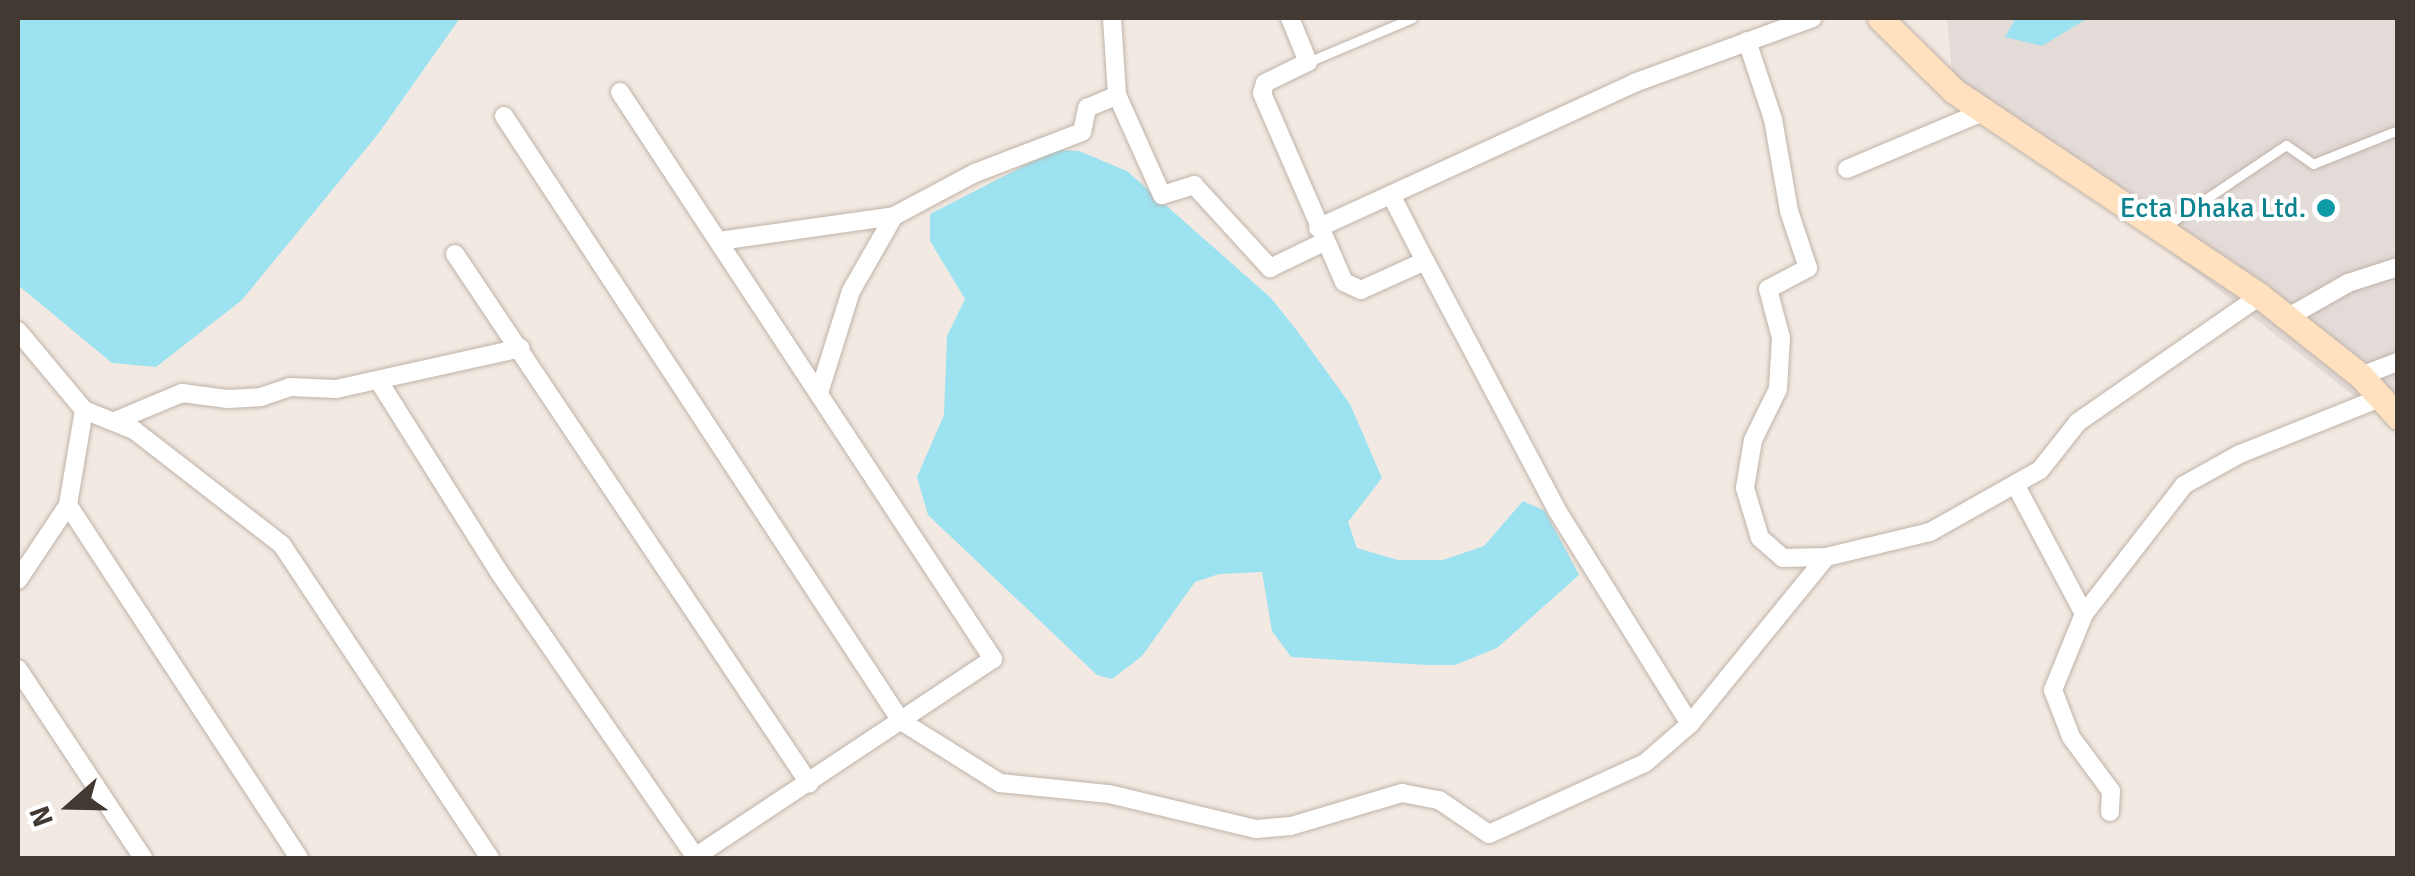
<!DOCTYPE html>
<html>
<head>
<meta charset="utf-8">
<style>
  body { margin:0 }
  #map { position:relative; width:2415px; height:876px; overflow:hidden; background:#f2eae2; font-family:Signika,sans-serif }
  div>[style] { position:absolute }
  [style*='--x'] { left:calc(var(--x)*1px); top:calc(var(--y)*1px); width:calc(var(--w)*1px); rotate:calc(var(--a)*1deg) }
  .industrial>* { inset:0; background:#e3dbd8 }
  .water>* { inset:0; background:#9de2f0 }
  .roads { filter:drop-shadow(0 0 2px #c0b2a8) drop-shadow(0 0 2px #c0b2a8) }
  .lane>* { height:9px; margin:-4.5px; padding:0 4.5px; transform-origin:4.5px; border-radius:4.5px; background:#fff }
  .street>* { height:18px; margin:-9px; padding:0 9px; transform-origin:9px; border-radius:9px; background:#fff }
  .secondary>* { height:25px; margin:-12.5px; padding:0 12.5px; transform-origin:12.5px; border-radius:12.5px; background:#ffe1bf }
  .dots>* { width:28px; height:28px; translate:-50% -50%; box-sizing:border-box; border:5px solid #fff; border-radius:50% }
  span { translate:-50% -50%; white-space:nowrap; text-align:center; line-height:1.15; -webkit-text-stroke:8px #fff; paint-order:stroke }
  .culture-label { font-size:28px; color:#0d838f }
  .right { translate:-100% -50%; text-align:right }
  .frame { position:absolute; inset:0; border:20px solid #433933; pointer-events:none }
  .north { position:absolute; left:20px; top:756px; width:100px; height:100px; -webkit-text-stroke:8px #fff; paint-order:stroke; rotate:250deg; font-size:28px; font-weight:700; line-height:40px; text-align:center; color:#433933 }
  .north::after { content:''; display:block; margin:auto; width:35px; height:45px; background:#433933; clip-path:polygon(50% 0,100% 100%,50% 72%,0 100%) }
</style>
</head>
<body>
<div id="map">
  <div class="industrial">
    <div style="clip-path:polygon(1947px 18px,2397px 18px,2397px 430px,2024px 137px,1954px 91px)"></div>
  </div>
  <div class="water">
    <div style="clip-path:polygon(18px 18px,460px 18px,378px 134px,242px 300px,156px 367px,112px 363px,18px 285px)"></div>
    <div style="clip-path:polygon(2016px 18px,2088px 18px,2042px 46px,2005px 37px)"></div>
    <div style="clip-path:polygon(1055px 150px,1079px 151px,1127px 171px,1271px 298px,1298px 332px,1350px 404px,1382px 478px,1348px 522px,1357px 548px,1398px 560px,1443px 560px,1484px 546px,1523px 501px,1545px 511px,1579px 575px,1497px 648px,1455px 665px,1427px 665px,1291px 657px,1272px 631px,1262px 572px,1219px 574px,1195px 582px,1142px 656px,1112px 679px,1097px 675px,928px 515px,917px 477px,944px 415px,947px 336px,965px 299px,930px 241px,930px 214px)"></div>
  </div>
  <div class="roads">
    <div class="lane">
      <div style="--x:1308;--y:62;--w:113;--a:-22.9"></div>
      <div style="--x:2164;--y:227;--w:147;--a:-33.9"></div>
      <div style="--x:2286;--y:145;--w:33;--a:35"></div>
      <div style="--x:2313;--y:164;--w:92;--a:-21.8"></div>
    </div>
    <div class="street">
      <div style="--x:1747;--y:41;--w:82;--a:71.6"></div>
      <div style="--x:1773;--y:119;--w:93;--a:80.1"></div>
      <div style="--x:1789;--y:211;--w:60;--a:71.6"></div>
      <div style="--x:1808;--y:268;--w:45;--a:152.3"></div>
      <div style="--x:1768;--y:289;--w:51;--a:75.1"></div>
      <div style="--x:1781;--y:338;--w:51;--a:93.4"></div>
      <div style="--x:1778;--y:389;--w:57;--a:116.1"></div>
      <div style="--x:1753;--y:440;--w:49;--a:99.5"></div>
      <div style="--x:1745;--y:488;--w:52;--a:73.3"></div>
      <div style="--x:1760;--y:538;--w:30;--a:41"></div>
      <div style="--x:1783;--y:558;--w:43;--a:-1.3"></div>
      <div style="--x:620;--y:92;--w:679;--a:56.66"></div>
      <div style="--x:993;--y:659;--w:359;--a:146.4"></div>
      <div style="--x:1117;--y:95;--w:110;--a:65.8"></div>
      <div style="--x:1162;--y:195;--w:34;--a:-17"></div>
      <div style="--x:1194;--y:185;--w:113;--a:47.5"></div>
      <div style="--x:1270;--y:268;--w:60;--a:-25.7"></div>
      <div style="--x:504;--y:116;--w:724;--a:56.73"></div>
      <div style="--x:901;--y:721;--w:117;--a:32.1"></div>
      <div style="--x:1000;--y:783;--w:110;--a:5.8"></div>
      <div style="--x:1109;--y:794;--w:151;--a:13.4"></div>
      <div style="--x:1256;--y:829;--w:35;--a:-5"></div>
      <div style="--x:1291;--y:826;--w:116;--a:-16.6"></div>
      <div style="--x:1402;--y:793;--w:38;--a:11"></div>
      <div style="--x:1439;--y:800;--w:60;--a:34.2"></div>
      <div style="--x:1489;--y:834;--w:171;--a:-24.5"></div>
      <div style="--x:1645;--y:763;--w:60;--a:-40.9"></div>
      <div style="--x:1690;--y:724;--w:252;--a:-121.9"></div>
      <div style="--x:1557;--y:510;--w:282;--a:-117.9"></div>
      <div style="--x:1425;--y:261;--w:70;--a:155.6"></div>
      <div style="--x:1361;--y:290;--w:19;--a:-155"></div>
      <div style="--x:1344;--y:282;--w:206;--a:-113.5"></div>
      <div style="--x:1262;--y:93;--w:10;--a:-73"></div>
      <div style="--x:1265;--y:83;--w:48;--a:-26"></div>
      <div style="--x:1308;--y:62;--w:48;--a:-112.2"></div>
      <div style="--x:1847;--y:169;--w:150;--a:-22.8"></div>
      <div style="--x:1391;--y:195;--w:74;--a:62.7"></div>
      <div style="--x:1318;--y:228;--w:348;--a:-24.6"></div>
      <div style="--x:1634;--y:83;--w:190;--a:-20"></div>
      <div style="--x:719;--y:241;--w:177;--a:-8.1"></div>
      <div style="--x:455;--y:254;--w:637;--a:56.21"></div>
      <div style="--x:2285;--y:319;--w:73;--a:-29.7"></div>
      <div style="--x:2348;--y:283;--w:52;--a:-17.7"></div>
      <div style="--x:18;--y:331;--w:103;--a:50.1"></div>
      <div style="--x:84;--y:410;--w:54;--a:21.8"></div>
      <div style="--x:134;--y:430;--w:187;--a:37.8"></div>
      <div style="--x:282;--y:545;--w:376;--a:56.4"></div>
      <div style="--x:2361;--y:376;--w:40;--a:-21"></div>
      <div style="--x:380;--y:383;--w:223;--a:57.8"></div>
      <div style="--x:499;--y:572;--w:347;--a:55.4"></div>
      <div style="--x:819;--y:393;--w:107;--a:-72.6"></div>
      <div style="--x:851;--y:291;--w:86;--a:-60.2"></div>
      <div style="--x:894;--y:216;--w:92;--a:-28"></div>
      <div style="--x:975;--y:173;--w:115;--a:-21"></div>
      <div style="--x:1082;--y:132;--w:25;--a:-78"></div>
      <div style="--x:1087;--y:108;--w:33;--a:-23"></div>
      <div style="--x:1117;--y:95;--w:77;--a:-93.7"></div>
      <div style="--x:84;--y:410;--w:96;--a:99.6"></div>
      <div style="--x:68;--y:505;--w:422;--a:56.8"></div>
      <div style="--x:115;--y:421;--w:73;--a:-22.7"></div>
      <div style="--x:182;--y:393;--w:45;--a:7.6"></div>
      <div style="--x:227;--y:399;--w:34;--a:-3"></div>
      <div style="--x:261;--y:397;--w:31;--a:-19"></div>
      <div style="--x:290;--y:387;--w:46;--a:2.5"></div>
      <div style="--x:336;--y:389;--w:189;--a:-12.5"></div>
      <div style="--x:2015;--y:484;--w:147;--a:62"></div>
      <div style="--x:2084;--y:614;--w:82;--a:112.2"></div>
      <div style="--x:2053;--y:690;--w:50;--a:69"></div>
      <div style="--x:2071;--y:737;--w:67;--a:53.5"></div>
      <div style="--x:2111;--y:791;--w:21;--a:93"></div>
      <div style="--x:18;--y:580;--w:90;--a:-56.3"></div>
      <div style="--x:2084;--y:614;--w:163;--a:-52.2"></div>
      <div style="--x:2184;--y:485;--w:64;--a:-29"></div>
      <div style="--x:2240;--y:454;--w:151;--a:-21.8"></div>
      <div style="--x:18;--y:669;--w:227;--a:56.5"></div>
      <div style="--x:1690;--y:724;--w:215;--a:-50.8"></div>
      <div style="--x:1826;--y:557;--w:107;--a:-13.5"></div>
      <div style="--x:1930;--y:532;--w:126;--a:-29.4"></div>
      <div style="--x:2040;--y:470;--w:61;--a:-51.6"></div>
      <div style="--x:2078;--y:422;--w:221;--a:-34.7"></div>
    </div>
    <div class="secondary">
      <div style="--x:1880;--y:18;--w:104;--a:44.6"></div>
      <div style="--x:1954;--y:91;--w:368;--a:33.8"></div>
      <div style="--x:2260;--y:296;--w:129;--a:38.4"></div>
      <div style="--x:2361;--y:376;--w:55;--a:47.9"></div>
    </div>
  </div>
  <div class="dots">
    <div style="left:2326px;top:208px;background:#0f9aa8"></div>
  </div>
  <div class="culture-label">
    <span class="right" style="left:2306px;top:208px">Ecta Dhaka Ltd.</span>
  </div>
  <div class="frame"></div>
  <div class="north">N</div>
</div>
</body>
</html>
